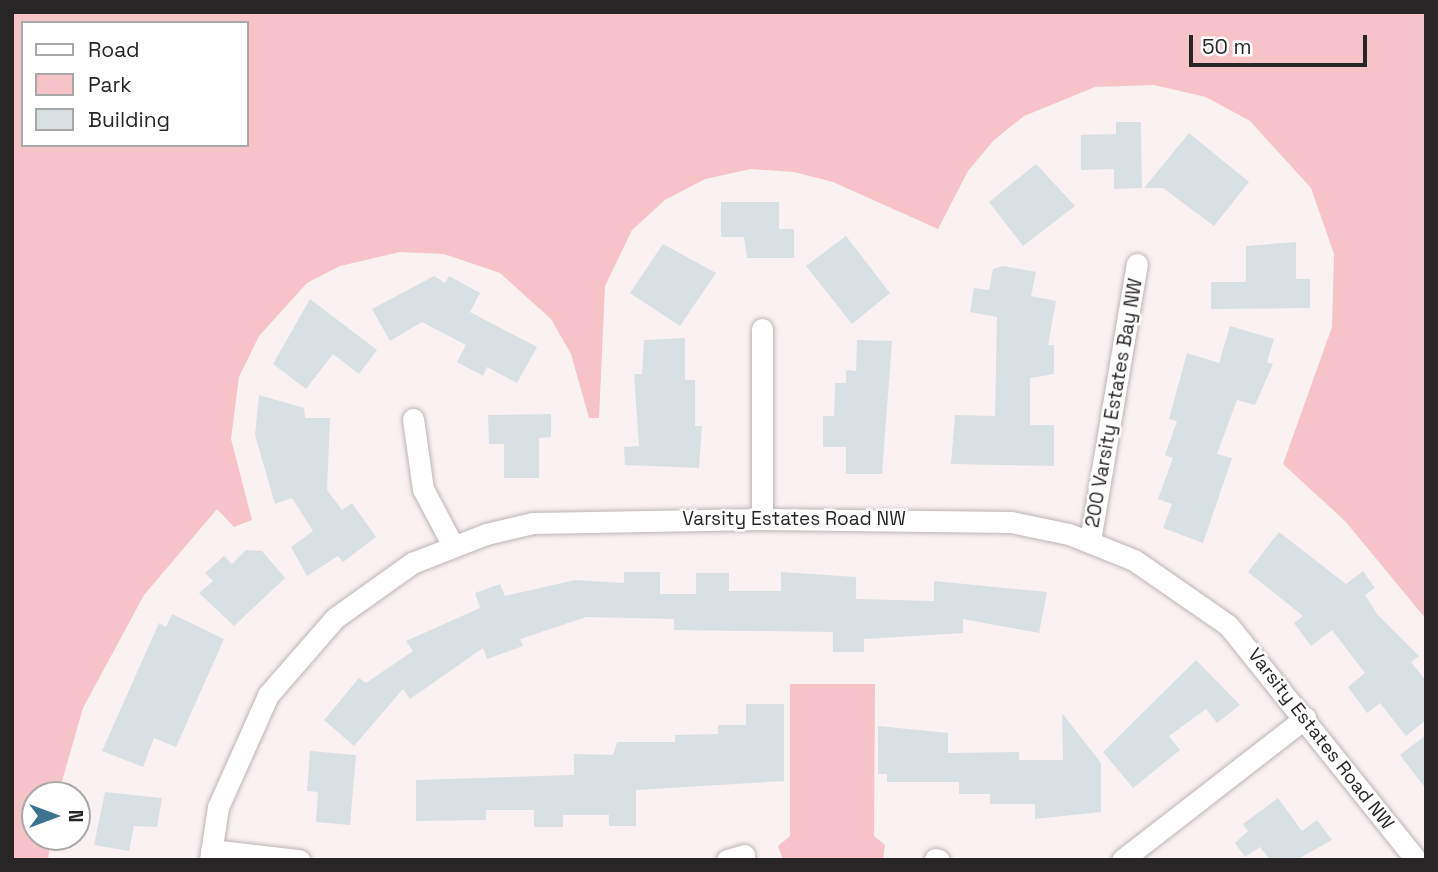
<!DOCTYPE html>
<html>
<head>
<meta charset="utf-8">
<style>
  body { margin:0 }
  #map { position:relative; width:1438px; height:872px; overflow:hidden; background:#faf1f2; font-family:"Space Grotesk",sans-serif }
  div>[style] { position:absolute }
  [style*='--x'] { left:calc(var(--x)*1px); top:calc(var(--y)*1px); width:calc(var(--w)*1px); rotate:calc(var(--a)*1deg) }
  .green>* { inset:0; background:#f6c3c8 }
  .building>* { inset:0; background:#d8e0e3 }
  .roads { filter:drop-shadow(0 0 2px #bcb4b5) drop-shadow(0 0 2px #bcb4b5) }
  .minor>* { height:21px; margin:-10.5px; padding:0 10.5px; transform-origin:10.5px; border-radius:10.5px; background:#fff }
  span { translate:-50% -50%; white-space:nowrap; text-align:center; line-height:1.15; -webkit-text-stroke:5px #fff; paint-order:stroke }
  .street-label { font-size:19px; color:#282526 }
  .frame { position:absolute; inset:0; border:14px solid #282526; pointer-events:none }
  .legend { position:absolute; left:21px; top:21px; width:228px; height:126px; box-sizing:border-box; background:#fff; border:2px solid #a9a8a8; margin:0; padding:9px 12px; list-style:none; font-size:21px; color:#282526 }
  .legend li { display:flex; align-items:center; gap:14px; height:35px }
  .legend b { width:35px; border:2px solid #a9a8a8 }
  .north { position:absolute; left:21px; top:781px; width:70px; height:70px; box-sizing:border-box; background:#fff; border:2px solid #a9a8a8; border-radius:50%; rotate:90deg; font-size:19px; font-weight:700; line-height:28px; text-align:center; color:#282526 }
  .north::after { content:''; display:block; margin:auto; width:24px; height:32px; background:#3c738e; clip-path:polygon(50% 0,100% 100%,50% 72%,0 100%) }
  .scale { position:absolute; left:1189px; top:35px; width:178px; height:32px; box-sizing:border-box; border:4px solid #282526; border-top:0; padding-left:9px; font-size:21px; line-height:24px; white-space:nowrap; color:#282526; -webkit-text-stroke:5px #fff; paint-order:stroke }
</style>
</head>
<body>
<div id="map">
  <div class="green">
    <div style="clip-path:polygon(evenodd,12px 12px,1426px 12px,1426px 619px,1345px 521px,1283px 464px,1332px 327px,1334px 254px,1311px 188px,1250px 121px,1206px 97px,1154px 85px,1095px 87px,1024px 116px,993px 141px,968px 171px,938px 229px,833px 182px,794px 172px,751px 169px,705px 179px,665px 200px,632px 230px,605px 286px,599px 418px,589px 418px,571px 354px,551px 319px,500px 273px,444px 254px,400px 252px,340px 266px,307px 283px,259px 336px,239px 377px,231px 439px,252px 520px,234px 527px,217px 509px,144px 595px,83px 708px,58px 795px,35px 795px,35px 837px,51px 837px,48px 860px,12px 860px,12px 12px,23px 23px,247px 23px,247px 145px,23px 145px,23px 23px)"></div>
    <div style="clip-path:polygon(790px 684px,875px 684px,874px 836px,885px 845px,883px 860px,783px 860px,778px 846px,790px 836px)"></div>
  </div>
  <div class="building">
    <div style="clip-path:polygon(1116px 122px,1141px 122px,1142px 188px,1114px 189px,1114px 169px,1081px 170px,1081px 135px,1116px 134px)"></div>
    <div style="clip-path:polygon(1189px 133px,1249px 182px,1214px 226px,1163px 188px,1144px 188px)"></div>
    <div style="clip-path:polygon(1036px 164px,1075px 206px,1023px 246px,989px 202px)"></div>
    <div style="clip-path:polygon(721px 202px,779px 202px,779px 229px,794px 229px,794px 258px,747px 258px,744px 237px,721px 237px)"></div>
    <div style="clip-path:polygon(846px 236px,890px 293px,852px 324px,806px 266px)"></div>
    <div style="clip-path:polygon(1296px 242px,1296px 279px,1310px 279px,1310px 308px,1211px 309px,1211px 282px,1246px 282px,1246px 246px)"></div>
    <div style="clip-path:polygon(663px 244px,716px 273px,680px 326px,630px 293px)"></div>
    <div style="clip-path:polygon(1003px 266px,1036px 272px,1031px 296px,1056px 301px,1048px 345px,1054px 345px,1054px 374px,1030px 378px,1030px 425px,1054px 425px,1054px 466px,951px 464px,955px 415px,995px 416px,997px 317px,970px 312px,974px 288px,989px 290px,993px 269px)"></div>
    <div style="clip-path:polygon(434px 276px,445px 283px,449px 276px,480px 293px,470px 312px,537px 347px,517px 383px,487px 367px,483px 376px,457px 362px,466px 345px,422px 322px,390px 341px,372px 309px)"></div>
    <div style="clip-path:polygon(310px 299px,377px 350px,359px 374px,333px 354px,306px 389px,273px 364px)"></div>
    <div style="clip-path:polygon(1230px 326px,1274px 339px,1267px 362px,1273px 364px,1255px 405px,1237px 400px,1217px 454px,1232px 458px,1203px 543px,1163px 528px,1172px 504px,1158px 499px,1173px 458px,1165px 455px,1177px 421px,1169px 419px,1187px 353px,1219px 363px)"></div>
    <div style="clip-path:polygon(685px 338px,685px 380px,695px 380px,695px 426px,702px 426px,699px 468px,625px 465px,624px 447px,639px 446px,634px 374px,642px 374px,644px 340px)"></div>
    <div style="clip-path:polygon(857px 340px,892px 341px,882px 474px,846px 474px,846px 447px,823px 447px,823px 416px,834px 416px,835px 383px,846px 383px,846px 370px,856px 371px)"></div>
    <div style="clip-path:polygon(259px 395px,304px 408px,305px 418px,330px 418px,327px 490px,342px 510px,352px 503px,376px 537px,343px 562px,338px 556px,307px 576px,291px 547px,313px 531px,292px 498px,275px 504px,255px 435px)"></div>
    <div style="clip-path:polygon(551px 414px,551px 437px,539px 438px,539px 478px,504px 478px,504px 444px,489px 444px,488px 415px)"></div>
    <div style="clip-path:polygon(1279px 532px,1346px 584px,1363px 571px,1375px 588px,1365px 595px,1377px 614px,1419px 656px,1411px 662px,1426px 681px,1426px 720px,1406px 736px,1380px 703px,1367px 713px,1348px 687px,1365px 673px,1332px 630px,1311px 646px,1294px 623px,1303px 616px,1248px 572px)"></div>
    <div style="clip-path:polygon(246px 550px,262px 551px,285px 578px,234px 626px,199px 593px,213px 581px,205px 573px,224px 556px,232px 564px)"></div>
    <div style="clip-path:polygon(624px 572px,660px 572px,660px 594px,696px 594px,696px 573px,729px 573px,729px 591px,781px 591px,781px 572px,856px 577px,856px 599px,934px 601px,934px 581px,1047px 592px,1039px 633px,963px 619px,963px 633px,864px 639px,864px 652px,833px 652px,833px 632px,674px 630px,674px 619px,586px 617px,520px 639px,523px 646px,487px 659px,483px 648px,410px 699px,403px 689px,354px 746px,324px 720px,359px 678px,366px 683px,413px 651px,406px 641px,480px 608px,475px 593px,500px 584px,505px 596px,575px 580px,624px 583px)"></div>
    <div style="clip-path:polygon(172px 614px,224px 639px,176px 747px,154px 738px,143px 767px,102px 751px,159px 623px,166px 627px)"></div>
    <div style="clip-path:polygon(1196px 660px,1240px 705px,1217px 723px,1206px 709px,1169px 736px,1180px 750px,1133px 788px,1103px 752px)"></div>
    <div style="clip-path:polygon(746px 704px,784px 704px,784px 781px,636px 790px,636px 826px,609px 826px,609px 815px,563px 815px,563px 827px,534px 827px,534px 810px,486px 810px,486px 820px,416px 821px,416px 780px,574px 775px,574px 754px,613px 755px,617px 742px,675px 742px,675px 735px,718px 734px,718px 725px,746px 725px)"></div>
    <div style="clip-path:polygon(1062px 713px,1101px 763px,1101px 812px,1035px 819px,1035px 804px,990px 804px,990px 794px,959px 794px,959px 782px,887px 782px,887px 774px,878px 774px,878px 726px,948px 733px,948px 753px,1019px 752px,1019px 760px,1063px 760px)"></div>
    <div style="clip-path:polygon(1426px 735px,1426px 789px,1400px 755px)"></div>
    <div style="clip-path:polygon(310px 751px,356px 755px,350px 825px,316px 822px,318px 792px,307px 791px)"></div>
    <div style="clip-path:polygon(105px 792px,162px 798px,157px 827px,134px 826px,129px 851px,94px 845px)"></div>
    <div style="clip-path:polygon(1278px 798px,1302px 831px,1317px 820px,1332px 840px,1296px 860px,1270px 860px,1260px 847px,1245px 857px,1235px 843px,1248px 831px,1243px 824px)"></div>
  </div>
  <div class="roads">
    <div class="minor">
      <div style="--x:762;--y:329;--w:190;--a:90"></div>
      <div style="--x:413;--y:419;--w:71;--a:81.9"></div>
      <div style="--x:423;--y:489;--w:64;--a:62.2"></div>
      <div style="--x:1090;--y:541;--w:281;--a:-80.4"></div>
      <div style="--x:211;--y:850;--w:89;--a:6.5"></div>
      <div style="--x:935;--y:859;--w:4;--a:14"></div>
      <div style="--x:210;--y:860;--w:54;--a:-81.4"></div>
      <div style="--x:218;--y:807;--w:123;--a:-65.9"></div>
      <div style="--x:268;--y:695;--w:102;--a:-49"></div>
      <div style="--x:335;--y:618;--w:95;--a:-35.5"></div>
      <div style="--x:412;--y:563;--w:79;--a:-21.4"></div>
      <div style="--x:486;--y:534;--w:48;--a:-13.2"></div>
      <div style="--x:533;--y:523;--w:229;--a:-1"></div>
      <div style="--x:762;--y:519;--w:249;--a:0.7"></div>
      <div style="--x:1011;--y:522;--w:59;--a:11.7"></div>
      <div style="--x:1069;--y:534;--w:70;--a:21.8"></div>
      <div style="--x:1134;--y:560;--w:114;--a:34.7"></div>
      <div style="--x:1228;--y:625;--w:301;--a:51.3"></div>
      <div style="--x:727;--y:860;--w:18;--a:-16"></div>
      <div style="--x:1122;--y:860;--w:232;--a:-37.8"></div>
    </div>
  </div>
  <div class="street-label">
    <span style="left:1114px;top:403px;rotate:-80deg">200 Varsity Estates Bay NW</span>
    <span style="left:794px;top:519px">Varsity Estates Road NW</span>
    <span style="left:1321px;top:739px;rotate:52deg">Varsity Estates Road NW</span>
  </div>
  <div class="frame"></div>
  <ul class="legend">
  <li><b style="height:9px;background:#fff"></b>Road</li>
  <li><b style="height:19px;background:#f6c3c8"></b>Park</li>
  <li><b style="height:19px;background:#d8e0e3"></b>Building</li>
  </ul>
  <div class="north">N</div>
  <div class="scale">50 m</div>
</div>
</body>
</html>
